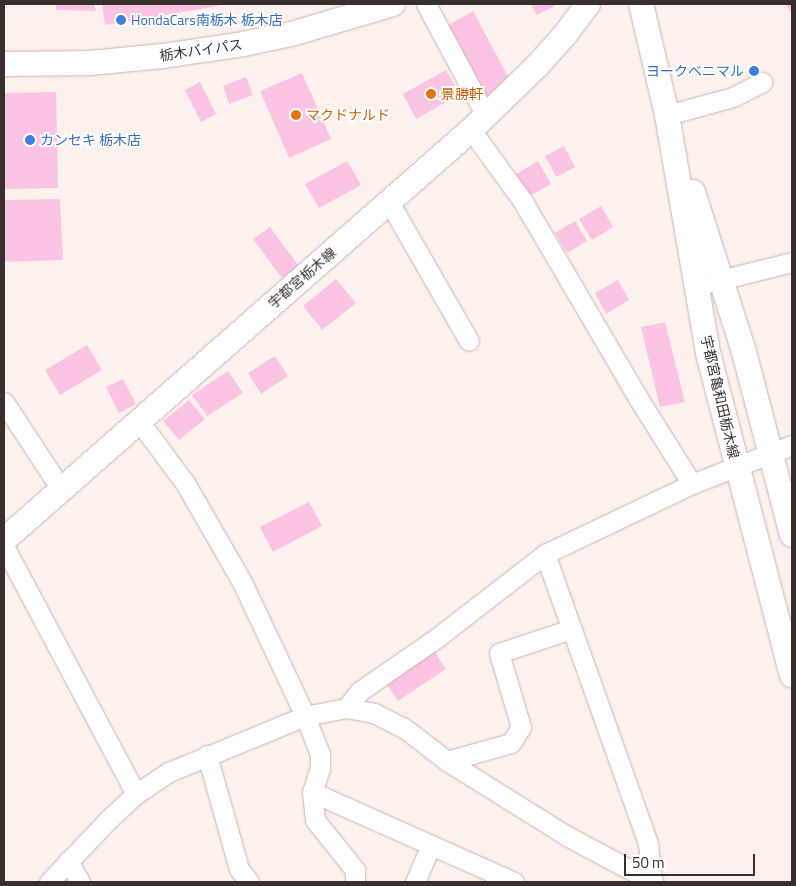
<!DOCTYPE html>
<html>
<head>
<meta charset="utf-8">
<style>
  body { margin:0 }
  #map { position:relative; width:796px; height:886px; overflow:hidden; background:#fdf1ed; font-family:"Titillium Web","Noto Sans JP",sans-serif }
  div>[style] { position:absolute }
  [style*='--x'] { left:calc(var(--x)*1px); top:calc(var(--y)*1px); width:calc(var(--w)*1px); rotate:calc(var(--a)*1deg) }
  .building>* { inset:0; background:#fcc4e4 }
  .roads { filter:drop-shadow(0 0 1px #c9b6af) drop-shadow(0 0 1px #c9b6af) }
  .minor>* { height:19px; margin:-9.5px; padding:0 9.5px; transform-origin:9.5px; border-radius:9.5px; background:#fff }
  .major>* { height:24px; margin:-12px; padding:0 12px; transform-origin:12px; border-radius:12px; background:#fff }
  .dots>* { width:14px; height:14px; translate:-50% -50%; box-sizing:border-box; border:2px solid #fff; border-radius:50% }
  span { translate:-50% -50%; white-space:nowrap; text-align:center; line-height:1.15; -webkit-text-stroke:4px #fff; paint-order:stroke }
  .shop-label { font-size:14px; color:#366cbe }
  .left { translate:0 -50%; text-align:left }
  .right { translate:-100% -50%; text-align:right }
  .street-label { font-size:14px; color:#37302d }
  .food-label { font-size:14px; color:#c56008 }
  .frame { position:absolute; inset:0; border:5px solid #37302d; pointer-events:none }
  .scale { position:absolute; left:624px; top:854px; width:131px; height:22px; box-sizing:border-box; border:2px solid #37302d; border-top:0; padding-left:6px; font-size:15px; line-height:18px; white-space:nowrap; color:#37302d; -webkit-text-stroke:4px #fff; paint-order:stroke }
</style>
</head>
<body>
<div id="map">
  <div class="building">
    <div style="clip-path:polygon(56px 4px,94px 4px,96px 11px,56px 10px)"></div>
    <div style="clip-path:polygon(102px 4px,219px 4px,219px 6px,105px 25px)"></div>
    <div style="clip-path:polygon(531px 4px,553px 4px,555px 6px,537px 15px)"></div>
    <div style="clip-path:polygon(785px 4px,792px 4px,792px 14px)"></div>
    <div style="clip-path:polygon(473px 11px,509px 78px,485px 102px,445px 27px)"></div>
    <div style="clip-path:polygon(446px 70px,460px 94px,416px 119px,403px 94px)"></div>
    <div style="clip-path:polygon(302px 73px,331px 139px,289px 158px,260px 91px)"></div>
    <div style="clip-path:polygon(246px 77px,253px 95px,229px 104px,223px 86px)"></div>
    <div style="clip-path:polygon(200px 82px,216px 114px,201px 122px,185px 90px)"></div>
    <div style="clip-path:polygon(56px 92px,58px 188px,4px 189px,4px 93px)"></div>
    <div style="clip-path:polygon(564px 146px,575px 167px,556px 177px,545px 156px)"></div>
    <div style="clip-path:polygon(347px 161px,361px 185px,319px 208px,305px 184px)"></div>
    <div style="clip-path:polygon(538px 161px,551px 184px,530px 196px,516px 174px)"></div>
    <div style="clip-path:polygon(60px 199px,63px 260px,4px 262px,4px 200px)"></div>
    <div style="clip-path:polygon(601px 206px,613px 227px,592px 240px,579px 219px)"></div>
    <div style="clip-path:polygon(575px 221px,587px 241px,567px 253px,555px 233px)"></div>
    <div style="clip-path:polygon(270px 227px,299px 266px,282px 278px,253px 239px)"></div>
    <div style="clip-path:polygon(336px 279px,356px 303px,322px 330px,303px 306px)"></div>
    <div style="clip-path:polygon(618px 280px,629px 300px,606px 314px,595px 293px)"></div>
    <div style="clip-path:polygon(665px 322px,685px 402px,660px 407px,641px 327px)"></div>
    <div style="clip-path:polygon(87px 345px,102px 370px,60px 395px,45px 370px)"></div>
    <div style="clip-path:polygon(275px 356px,288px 376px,261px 394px,248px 373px)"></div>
    <div style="clip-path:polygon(228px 371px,243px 393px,207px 416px,192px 395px)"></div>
    <div style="clip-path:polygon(123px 379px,136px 404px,119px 413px,106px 387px)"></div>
    <div style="clip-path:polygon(189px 400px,205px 419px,179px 440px,163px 421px)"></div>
    <div style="clip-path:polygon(309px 502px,322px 526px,273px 552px,260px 527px)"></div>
    <div style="clip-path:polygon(433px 649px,446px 669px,398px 701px,385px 682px)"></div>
  </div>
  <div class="roads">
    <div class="minor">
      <div style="--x:426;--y:4;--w:127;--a:61.8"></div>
      <div style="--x:667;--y:115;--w:68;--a:-15.3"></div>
      <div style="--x:733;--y:97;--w:33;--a:-27"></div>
      <div style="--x:471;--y:130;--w:87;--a:53.9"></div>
      <div style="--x:522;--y:200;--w:229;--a:59.6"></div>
      <div style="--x:638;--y:398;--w:102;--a:57.9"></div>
      <div style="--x:389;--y:202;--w:160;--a:60.1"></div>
      <div style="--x:708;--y:283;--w:87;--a:-14"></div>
      <div style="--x:4;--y:402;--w:104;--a:56.8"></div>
      <div style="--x:139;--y:421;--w:77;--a:53.4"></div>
      <div style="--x:185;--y:483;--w:114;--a:60.1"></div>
      <div style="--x:242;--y:582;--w:148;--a:64.8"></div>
      <div style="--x:305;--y:716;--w:41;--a:68.5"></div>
      <div style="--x:320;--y:754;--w:14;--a:90"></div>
      <div style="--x:320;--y:768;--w:25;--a:108"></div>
      <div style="--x:312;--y:792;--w:28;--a:84"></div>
      <div style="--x:315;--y:820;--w:64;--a:51.3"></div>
      <div style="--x:355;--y:870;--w:12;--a:90"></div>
      <div style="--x:4;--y:546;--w:281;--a:62"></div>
      <div style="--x:545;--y:554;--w:308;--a:70.4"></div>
      <div style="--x:648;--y:844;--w:37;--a:84"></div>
      <div style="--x:346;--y:708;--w:22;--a:-51"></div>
      <div style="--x:360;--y:691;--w:95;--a:-34.7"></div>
      <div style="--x:438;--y:637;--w:135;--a:-37.8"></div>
      <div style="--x:545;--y:554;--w:163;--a:-25.5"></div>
      <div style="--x:692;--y:484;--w:107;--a:-21.3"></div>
      <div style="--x:207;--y:755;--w:118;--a:74.3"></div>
      <div style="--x:239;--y:869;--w:16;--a:52"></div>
      <div style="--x:447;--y:761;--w:66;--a:-15.7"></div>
      <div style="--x:511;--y:743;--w:19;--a:-58"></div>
      <div style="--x:521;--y:727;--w:77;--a:-106.6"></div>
      <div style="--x:499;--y:653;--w:76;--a:-18.4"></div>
      <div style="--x:312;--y:792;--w:221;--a:24"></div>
      <div style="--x:68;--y:861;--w:24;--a:60"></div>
      <div style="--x:49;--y:882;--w:87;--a:-46.4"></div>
      <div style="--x:109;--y:819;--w:37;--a:-43"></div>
      <div style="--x:136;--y:794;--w:40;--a:-34"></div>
      <div style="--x:169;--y:772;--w:147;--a:-22.4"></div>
      <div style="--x:305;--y:716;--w:42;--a:-11"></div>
      <div style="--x:346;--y:708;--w:28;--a:10"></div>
      <div style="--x:374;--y:713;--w:34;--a:27"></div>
      <div style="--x:404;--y:728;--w:54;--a:37.5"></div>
      <div style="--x:447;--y:761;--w:142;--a:32"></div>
      <div style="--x:567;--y:836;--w:98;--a:28.1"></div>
      <div style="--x:415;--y:882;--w:40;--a:-66.6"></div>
    </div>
    <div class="major">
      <div style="--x:641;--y:4;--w:114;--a:76.8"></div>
      <div style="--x:667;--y:115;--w:246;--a:80.2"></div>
      <div style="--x:709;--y:357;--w:329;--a:75.4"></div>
      <div style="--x:4;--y:64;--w:86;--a:-0.7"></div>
      <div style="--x:90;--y:63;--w:73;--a:-5.5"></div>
      <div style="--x:163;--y:56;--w:81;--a:-8.5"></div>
      <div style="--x:243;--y:44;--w:49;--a:-11.8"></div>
      <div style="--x:291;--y:34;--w:106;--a:-16.4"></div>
      <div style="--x:693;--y:192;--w:168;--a:72.3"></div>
      <div style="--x:744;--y:352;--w:189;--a:75.3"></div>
      <div style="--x:4;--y:540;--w:621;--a:-41.28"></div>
      <div style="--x:471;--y:130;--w:92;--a:-44.1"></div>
      <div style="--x:537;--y:66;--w:40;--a:-48"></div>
      <div style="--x:564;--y:36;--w:40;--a:-53"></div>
    </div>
  </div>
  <div class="dots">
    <div style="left:121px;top:20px;background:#3f7fe0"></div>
    <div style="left:754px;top:71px;background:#3f7fe0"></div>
    <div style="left:431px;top:94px;background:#e8710a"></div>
    <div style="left:296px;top:115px;background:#e8710a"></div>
    <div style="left:30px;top:140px;background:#3f7fe0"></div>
  </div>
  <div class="shop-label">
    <span class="left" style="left:131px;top:20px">HondaCars南栃木 栃木店</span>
    <span class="right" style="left:744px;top:71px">ヨークベニマル</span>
    <span class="left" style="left:40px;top:140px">カンセキ 栃木店</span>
  </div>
  <div class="street-label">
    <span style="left:201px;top:50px;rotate:-8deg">栃木バイパス</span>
    <span style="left:302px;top:278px;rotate:-41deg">宇都宮栃木線</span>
    <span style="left:720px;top:397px;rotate:77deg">宇都宮亀和田栃木線</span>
  </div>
  <div class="food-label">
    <span class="left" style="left:441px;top:94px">景勝軒</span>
    <span class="left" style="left:306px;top:115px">マクドナルド</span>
  </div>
  <div class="frame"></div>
  <div class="scale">50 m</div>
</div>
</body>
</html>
